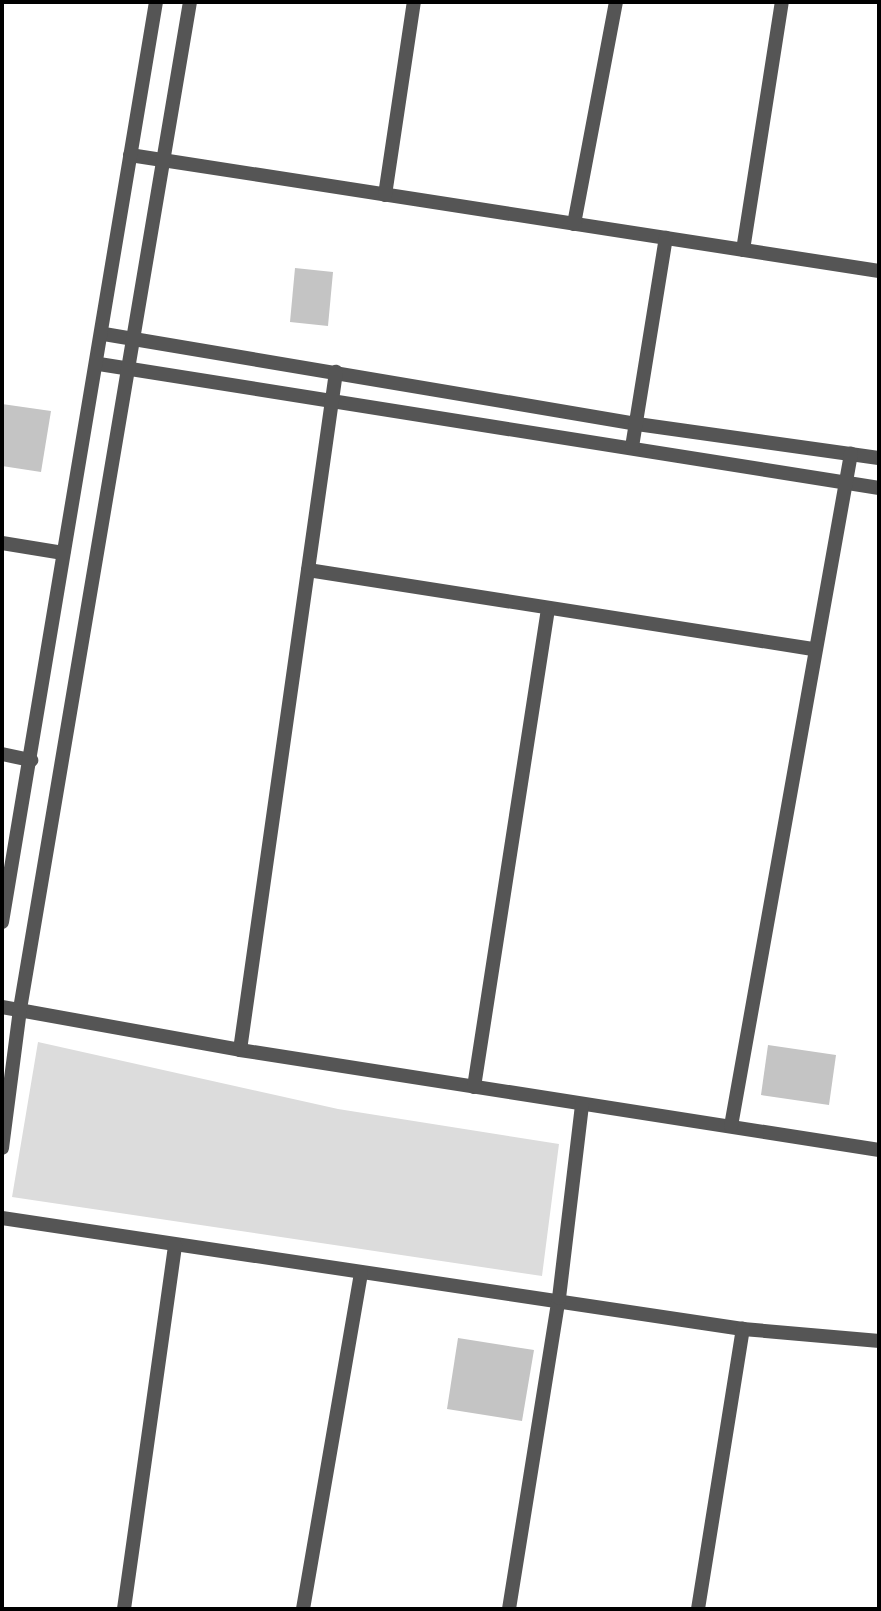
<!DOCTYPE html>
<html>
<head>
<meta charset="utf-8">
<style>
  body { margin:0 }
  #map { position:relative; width:881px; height:1611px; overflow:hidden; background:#fff; font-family:Manrope,sans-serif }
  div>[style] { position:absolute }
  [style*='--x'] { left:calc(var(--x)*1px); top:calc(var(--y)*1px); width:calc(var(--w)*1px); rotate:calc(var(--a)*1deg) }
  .green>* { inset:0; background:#dcdcdc }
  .building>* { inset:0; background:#c4c4c4 }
  .minor>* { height:14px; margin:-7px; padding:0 7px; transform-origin:7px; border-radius:7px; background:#555 }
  span { translate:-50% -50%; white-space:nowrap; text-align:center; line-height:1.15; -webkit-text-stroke:7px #fff; paint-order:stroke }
  .frame { position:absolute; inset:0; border:4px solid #000; pointer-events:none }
</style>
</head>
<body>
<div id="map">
  <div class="green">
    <div style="clip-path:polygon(38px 1042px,338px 1109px,559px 1144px,542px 1276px,12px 1197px)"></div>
  </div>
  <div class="building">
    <div style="clip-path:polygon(295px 268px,333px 272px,328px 326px,290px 322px)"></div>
    <div style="clip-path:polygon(2px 404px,51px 411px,41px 472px,2px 466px)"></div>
    <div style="clip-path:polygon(768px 1045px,836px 1055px,829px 1105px,761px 1095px)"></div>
    <div style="clip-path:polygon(458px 1338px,534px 1350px,522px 1421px,447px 1409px)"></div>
  </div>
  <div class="minor">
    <div style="--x:130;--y:155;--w:758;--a:8.8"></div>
    <div style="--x:385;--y:195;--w:195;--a:-81.5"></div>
    <div style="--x:574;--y:224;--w:226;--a:-79.3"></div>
    <div style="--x:743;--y:250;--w:251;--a:-81.1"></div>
    <div style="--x:104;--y:334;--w:541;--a:9.58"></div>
    <div style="--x:637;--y:424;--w:244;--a:8"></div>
    <div style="--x:99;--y:364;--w:790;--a:9.03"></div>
    <div style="--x:632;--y:447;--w:212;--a:-80.8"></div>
    <div style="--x:2;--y:543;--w:62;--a:9.3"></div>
    <div style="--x:308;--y:570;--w:511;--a:8.89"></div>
    <div style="--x:2;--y:754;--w:30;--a:12"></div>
    <div style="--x:2;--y:922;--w:933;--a:-80.5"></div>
    <div style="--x:2;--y:1007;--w:242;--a:10.2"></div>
    <div style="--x:240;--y:1050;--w:647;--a:8.89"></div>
    <div style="--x:240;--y:1050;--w:685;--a:-81.94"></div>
    <div style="--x:474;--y:1087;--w:483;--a:-81.2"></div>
    <div style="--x:731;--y:1126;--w:683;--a:-79.88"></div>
    <div style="--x:2;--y:1148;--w:140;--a:-82.6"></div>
    <div style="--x:20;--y:1009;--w:1021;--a:-80.42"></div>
    <div style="--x:2;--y:1218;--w:749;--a:8.52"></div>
    <div style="--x:743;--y:1329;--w:137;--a:5"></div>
    <div style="--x:124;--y:1609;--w:367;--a:-82"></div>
    <div style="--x:303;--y:1609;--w:341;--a:-80.2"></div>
    <div style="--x:509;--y:1609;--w:315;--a:-80.9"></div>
    <div style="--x:559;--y:1298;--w:195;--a:-83.2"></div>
    <div style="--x:698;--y:1609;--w:284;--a:-80.9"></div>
  </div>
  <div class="frame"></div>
</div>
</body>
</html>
